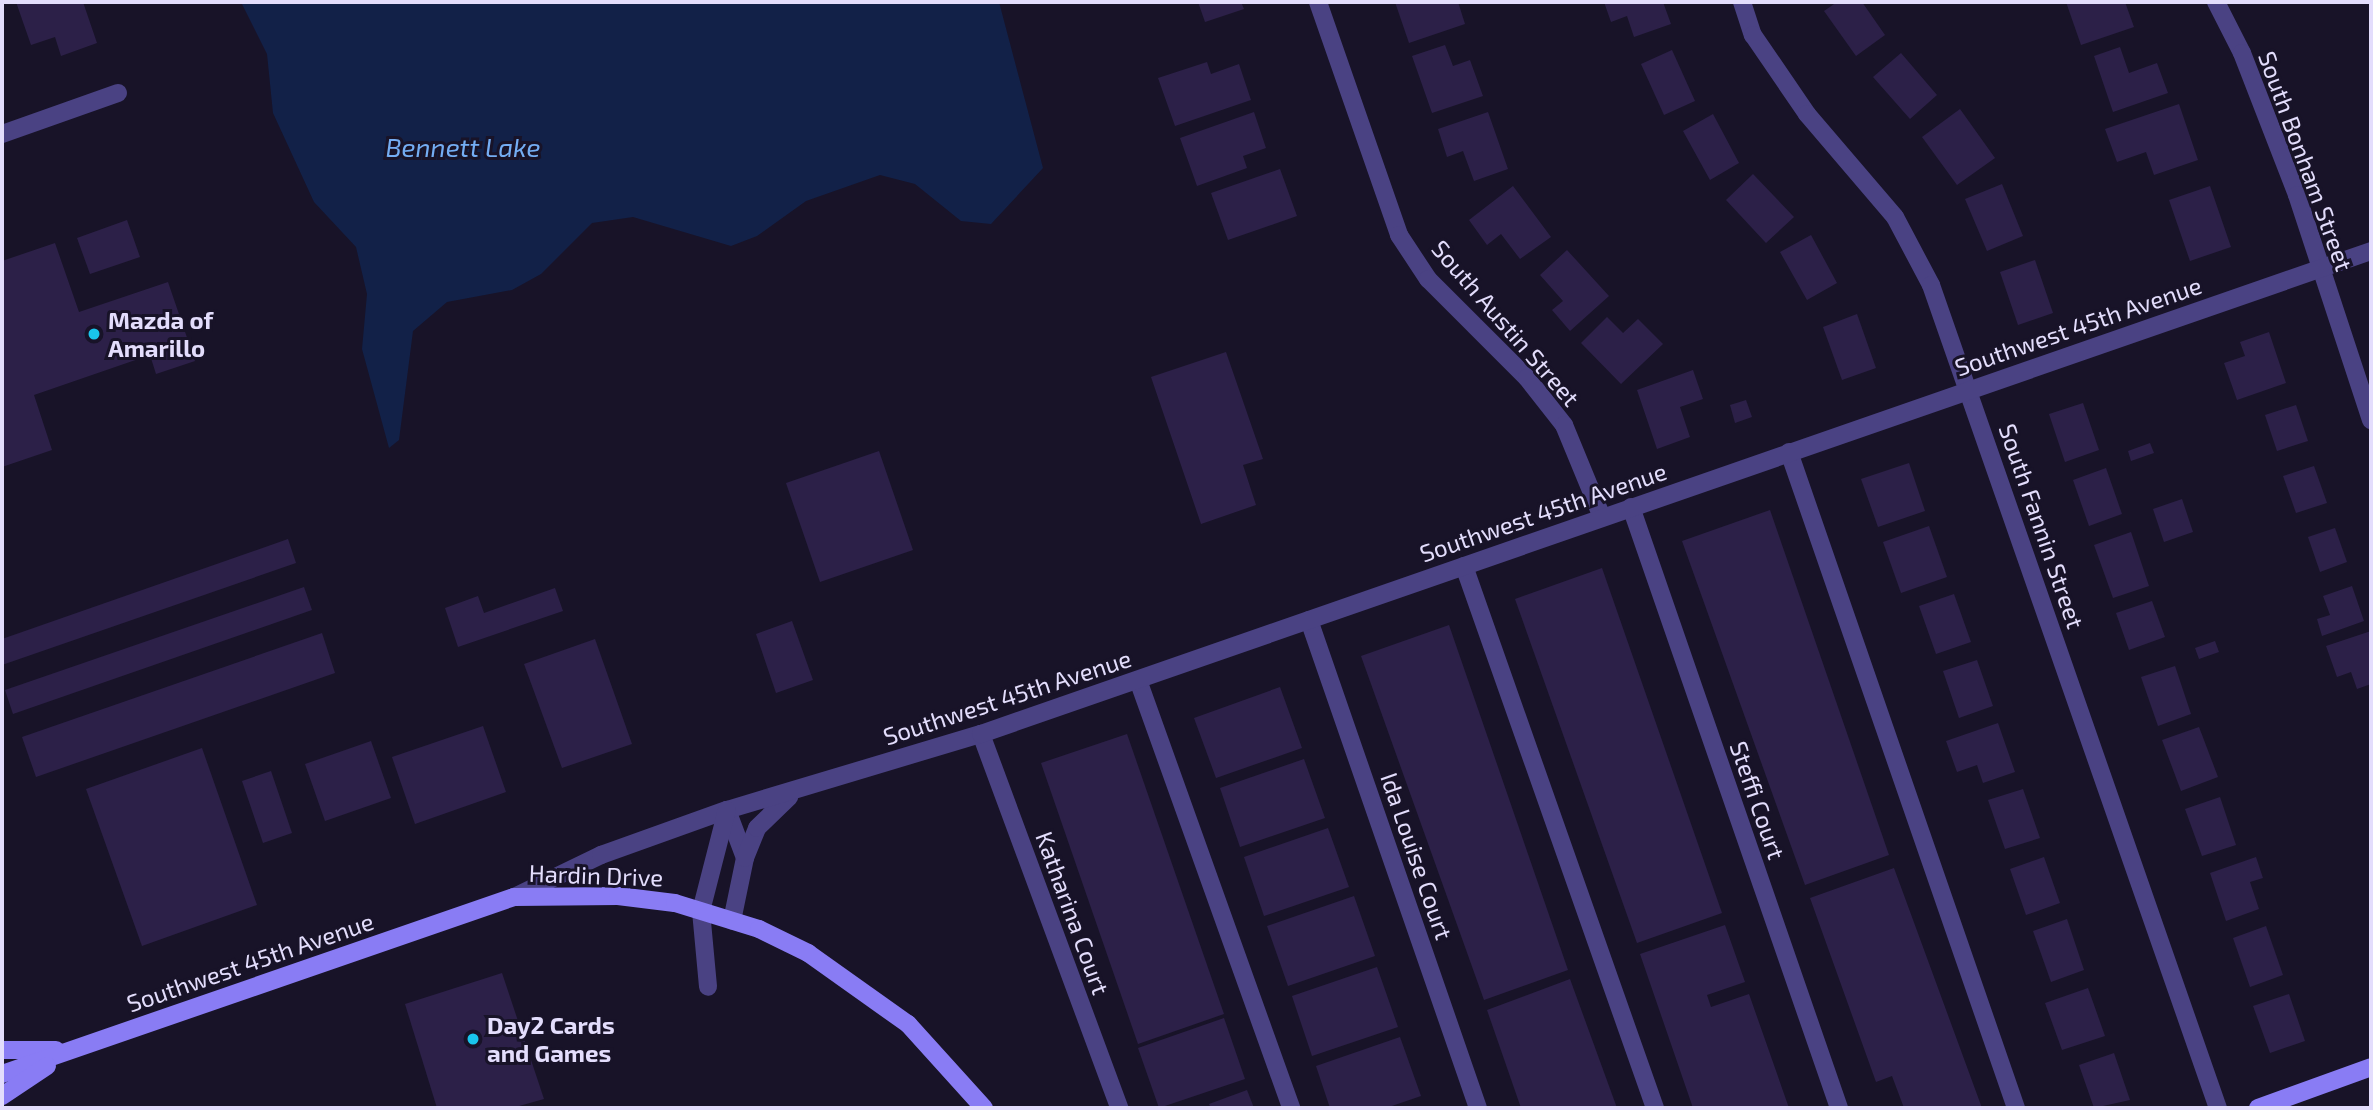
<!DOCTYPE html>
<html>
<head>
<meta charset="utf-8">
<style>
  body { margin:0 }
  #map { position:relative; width:2373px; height:1110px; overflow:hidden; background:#181328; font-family:"Exo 2",sans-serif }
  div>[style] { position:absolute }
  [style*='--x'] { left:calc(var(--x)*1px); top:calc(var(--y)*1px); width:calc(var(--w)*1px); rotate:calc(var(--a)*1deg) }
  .water>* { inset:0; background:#122148 }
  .building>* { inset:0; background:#2c2048 }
  .minor>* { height:18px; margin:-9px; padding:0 9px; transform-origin:9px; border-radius:9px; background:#4a4283 }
  .tertiary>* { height:18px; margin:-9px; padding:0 9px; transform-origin:9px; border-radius:9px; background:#4a4283 }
  .secondary>* { height:18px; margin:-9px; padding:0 9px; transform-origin:9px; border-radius:9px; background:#897cf4 }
  .dots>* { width:19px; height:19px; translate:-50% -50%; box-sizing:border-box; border:4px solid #181328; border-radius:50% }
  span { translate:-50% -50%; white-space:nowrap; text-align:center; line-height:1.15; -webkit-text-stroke:6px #181328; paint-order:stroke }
  .street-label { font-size:24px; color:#e3ddfc }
  .poi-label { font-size:24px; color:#e3ddfc; font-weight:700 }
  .left { translate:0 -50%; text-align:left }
  .water-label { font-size:26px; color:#74adf3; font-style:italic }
  .frame { position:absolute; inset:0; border:4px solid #e3ddfc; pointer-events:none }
</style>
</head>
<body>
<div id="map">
  <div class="water">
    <div style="clip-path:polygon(241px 2px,999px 2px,1043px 168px,991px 224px,961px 221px,915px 184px,880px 175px,806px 201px,757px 236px,731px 246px,633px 217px,592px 223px,541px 274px,512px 290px,447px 302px,413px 331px,399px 440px,389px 448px,362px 349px,367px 294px,356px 247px,314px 202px,273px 113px,267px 54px)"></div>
  </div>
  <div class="building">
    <div style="clip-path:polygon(16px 2px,83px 2px,97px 43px,61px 56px,55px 37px,31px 45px)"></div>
    <div style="clip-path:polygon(1198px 2px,1241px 2px,1244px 9px,1205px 22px)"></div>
    <div style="clip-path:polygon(1395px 2px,1458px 2px,1465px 24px,1409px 43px)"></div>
    <div style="clip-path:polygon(1604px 2px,1663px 2px,1671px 24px,1634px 37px,1627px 16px,1611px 22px)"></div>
    <div style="clip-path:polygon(1837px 2px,1862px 2px,1885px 35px,1856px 56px,1824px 11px)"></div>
    <div style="clip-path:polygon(2066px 2px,2125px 2px,2134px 27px,2081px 45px)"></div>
    <div style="clip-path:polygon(1445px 45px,1453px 66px,1470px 60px,1483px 96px,1432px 113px,1412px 56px)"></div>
    <div style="clip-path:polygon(2120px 47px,2129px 73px,2157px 63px,2168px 93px,2113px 112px,2094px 56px)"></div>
    <div style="clip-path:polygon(1672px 50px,1695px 101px,1664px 115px,1641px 64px)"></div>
    <div style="clip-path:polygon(1901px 53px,1937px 95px,1910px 119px,1873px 77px)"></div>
    <div style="clip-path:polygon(1207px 62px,1211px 74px,1239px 64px,1251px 100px,1175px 126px,1158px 78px)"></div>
    <div style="clip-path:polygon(2179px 104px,2198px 160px,2154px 175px,2146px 152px,2117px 162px,2105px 129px)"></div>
    <div style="clip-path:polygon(1960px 109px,1995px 158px,1957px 185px,1922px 137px)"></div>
    <div style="clip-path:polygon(1254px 112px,1266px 148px,1243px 156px,1247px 168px,1197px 186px,1180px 138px)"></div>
    <div style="clip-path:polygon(1488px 112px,1508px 169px,1474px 181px,1463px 151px,1447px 157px,1438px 129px)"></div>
    <div style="clip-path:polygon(1713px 114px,1739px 163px,1710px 180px,1683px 131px)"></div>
    <div style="clip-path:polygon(1280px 169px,1297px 216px,1228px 240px,1211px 193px)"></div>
    <div style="clip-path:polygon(1753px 174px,1794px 217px,1766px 243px,1726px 200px)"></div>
    <div style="clip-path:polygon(2002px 184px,2023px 236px,1987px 251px,1965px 199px)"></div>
    <div style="clip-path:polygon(1513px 186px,1551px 237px,1520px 259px,1501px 234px,1487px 245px,1469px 220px)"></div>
    <div style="clip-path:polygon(2210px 186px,2231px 247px,2190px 261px,2169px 200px)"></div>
    <div style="clip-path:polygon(127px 220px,140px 257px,90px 274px,77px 238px)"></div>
    <div style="clip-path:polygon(1811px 235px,1837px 283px,1807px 300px,1780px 252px)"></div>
    <div style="clip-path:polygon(55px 243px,79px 312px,168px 282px,195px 361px,156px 374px,150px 355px,34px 395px,52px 450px,2px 467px,2px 261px)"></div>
    <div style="clip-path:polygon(1567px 250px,1609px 296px,1570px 331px,1552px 310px,1563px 301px,1540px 275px)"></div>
    <div style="clip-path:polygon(2035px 260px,2053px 313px,2018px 325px,2000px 272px)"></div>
    <div style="clip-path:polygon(1857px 314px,1876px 368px,1842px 380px,1823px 327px)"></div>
    <div style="clip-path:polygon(1607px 317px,1623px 333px,1638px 319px,1663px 344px,1621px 384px,1581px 343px)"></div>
    <div style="clip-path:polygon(2269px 332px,2286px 383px,2237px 400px,2224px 363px,2245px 356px,2240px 342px)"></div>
    <div style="clip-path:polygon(1226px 352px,1263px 459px,1243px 465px,1256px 505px,1201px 524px,1151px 377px)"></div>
    <div style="clip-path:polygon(1693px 370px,1703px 399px,1680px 407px,1690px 437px,1657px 449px,1637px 390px)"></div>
    <div style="clip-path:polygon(1746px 400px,1752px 417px,1735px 423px,1730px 405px)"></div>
    <div style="clip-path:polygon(2083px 403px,2099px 450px,2065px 462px,2049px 414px)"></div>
    <div style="clip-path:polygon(2296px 405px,2308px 441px,2277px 451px,2265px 415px)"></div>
    <div style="clip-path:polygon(2150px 443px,2154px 453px,2131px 461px,2128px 451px)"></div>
    <div style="clip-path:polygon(879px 451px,913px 550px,820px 582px,786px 483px)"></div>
    <div style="clip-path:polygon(1909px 463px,1925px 511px,1878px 527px,1861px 479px)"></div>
    <div style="clip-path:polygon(2314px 466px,2327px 503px,2296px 513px,2283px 476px)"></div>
    <div style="clip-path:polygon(2106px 468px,2122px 514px,2089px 526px,2073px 480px)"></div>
    <div style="clip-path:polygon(2182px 499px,2193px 532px,2164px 542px,2153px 509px)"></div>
    <div style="clip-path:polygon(1770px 510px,1889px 855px,1805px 885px,1682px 541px)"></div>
    <div style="clip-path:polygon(1929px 526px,1947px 577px,1901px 593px,1883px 542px)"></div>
    <div style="clip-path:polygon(2335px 528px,2347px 562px,2320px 572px,2308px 537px)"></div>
    <div style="clip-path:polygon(2131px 532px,2149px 586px,2113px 598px,2094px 545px)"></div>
    <div style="clip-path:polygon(288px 539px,296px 563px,2px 665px,2px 639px)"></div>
    <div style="clip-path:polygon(1602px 568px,1722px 913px,1637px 943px,1515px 599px)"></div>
    <div style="clip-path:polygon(2352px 586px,2364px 621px,2322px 636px,2317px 619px,2330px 615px,2323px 596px)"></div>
    <div style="clip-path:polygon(304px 587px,312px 610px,13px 714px,5px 690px)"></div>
    <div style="clip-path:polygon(555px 588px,563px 611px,458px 647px,445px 608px,478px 596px,484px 613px)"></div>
    <div style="clip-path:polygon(1954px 594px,1971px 642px,1936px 654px,1919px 606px)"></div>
    <div style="clip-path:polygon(2152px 601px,2165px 637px,2129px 650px,2116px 613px)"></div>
    <div style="clip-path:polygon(792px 621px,813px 680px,776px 693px,756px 634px)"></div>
    <div style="clip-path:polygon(1449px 625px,1568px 970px,1484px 1000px,1361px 656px)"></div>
    <div style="clip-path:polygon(2371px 631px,2371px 684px,2357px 689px,2351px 672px,2337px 677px,2326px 646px)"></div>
    <div style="clip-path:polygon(322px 633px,335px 673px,36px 777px,22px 737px)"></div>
    <div style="clip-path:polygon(595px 639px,632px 744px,562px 768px,524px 664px)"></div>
    <div style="clip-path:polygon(2215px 641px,2219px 652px,2199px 659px,2195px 648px)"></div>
    <div style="clip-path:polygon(1977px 660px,1993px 706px,1959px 718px,1943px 671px)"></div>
    <div style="clip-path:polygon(2175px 666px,2191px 714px,2158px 726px,2141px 677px)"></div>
    <div style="clip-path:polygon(1280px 687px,1302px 748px,1216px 778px,1194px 718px)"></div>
    <div style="clip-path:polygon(1998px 723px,2015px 772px,1983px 783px,1977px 765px,1957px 772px,1946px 741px)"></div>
    <div style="clip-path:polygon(483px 726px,506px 792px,415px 824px,392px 757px)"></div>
    <div style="clip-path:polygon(2199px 727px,2218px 777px,2181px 791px,2162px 740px)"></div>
    <div style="clip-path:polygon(1127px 734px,1224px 1014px,1138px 1044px,1041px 763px)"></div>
    <div style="clip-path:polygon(371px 741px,391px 798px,325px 821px,305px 764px)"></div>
    <div style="clip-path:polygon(202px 748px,257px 905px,142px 946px,86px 789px)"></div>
    <div style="clip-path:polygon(1304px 759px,1325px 818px,1240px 847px,1220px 788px)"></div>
    <div style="clip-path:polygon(271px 771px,292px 833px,263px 843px,242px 781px)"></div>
    <div style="clip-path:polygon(2023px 789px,2040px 838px,2005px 849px,1988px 800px)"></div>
    <div style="clip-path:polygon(2220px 797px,2236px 845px,2202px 856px,2185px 809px)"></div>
    <div style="clip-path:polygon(1328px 828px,1349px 887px,1264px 916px,1244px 857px)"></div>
    <div style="clip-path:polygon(2044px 857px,2060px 903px,2026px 915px,2010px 869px)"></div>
    <div style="clip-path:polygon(2256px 857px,2263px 878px,2250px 882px,2259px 909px,2226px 921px,2210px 873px)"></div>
    <div style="clip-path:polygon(1894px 868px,1982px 1108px,1904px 1108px,1892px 1076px,1876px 1082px,1810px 898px)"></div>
    <div style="clip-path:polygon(1354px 896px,1375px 956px,1288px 986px,1267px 926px)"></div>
    <div style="clip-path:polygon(2067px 919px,2084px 970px,2051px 982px,2033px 931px)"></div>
    <div style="clip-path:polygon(1725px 925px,1745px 982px,1707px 995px,1711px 1007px,1749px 994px,1789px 1108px,1693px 1108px,1640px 954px)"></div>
    <div style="clip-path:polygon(2266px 926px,2283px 975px,2250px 987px,2233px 938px)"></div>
    <div style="clip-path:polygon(1377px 967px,1398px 1027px,1312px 1056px,1292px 996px)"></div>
    <div style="clip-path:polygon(502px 973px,544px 1099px,512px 1108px,437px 1108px,405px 1004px)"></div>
    <div style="clip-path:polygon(1570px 979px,1617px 1108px,1521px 1108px,1487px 1010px)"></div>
    <div style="clip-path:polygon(2088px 988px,2105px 1036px,2062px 1050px,2045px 1003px)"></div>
    <div style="clip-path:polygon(2289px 994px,2305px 1041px,2270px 1053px,2253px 1006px)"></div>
    <div style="clip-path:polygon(1224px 1018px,1245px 1079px,1159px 1108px,1138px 1048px)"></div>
    <div style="clip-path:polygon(1400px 1037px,1421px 1096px,1386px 1108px,1330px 1108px,1316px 1066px)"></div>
    <div style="clip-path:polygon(2114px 1053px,2130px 1100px,2094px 1108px,2079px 1065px)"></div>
    <div style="clip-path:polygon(1247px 1090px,1254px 1108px,1211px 1108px,1209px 1104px)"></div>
  </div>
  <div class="minor">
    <div style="--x:1318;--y:2;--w:247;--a:70.8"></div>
    <div style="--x:1399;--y:235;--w:53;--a:56.6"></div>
    <div style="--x:1428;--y:279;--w:140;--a:45"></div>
    <div style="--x:1527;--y:378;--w:60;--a:51.8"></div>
    <div style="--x:1564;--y:425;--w:100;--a:67.6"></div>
    <div style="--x:1742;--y:2;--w:35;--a:72"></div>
    <div style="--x:1753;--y:35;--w:96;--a:55.6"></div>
    <div style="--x:1807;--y:114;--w:135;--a:49.5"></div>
    <div style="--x:1895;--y:217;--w:77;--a:62.1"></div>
    <div style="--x:1931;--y:285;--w:872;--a:70.78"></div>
    <div style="--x:2;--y:134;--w:123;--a:-19.5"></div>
    <div style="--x:1789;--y:452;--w:694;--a:70.91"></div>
    <div style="--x:1631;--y:507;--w:636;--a:70.91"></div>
    <div style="--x:1464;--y:566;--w:575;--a:70.59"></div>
    <div style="--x:1309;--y:620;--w:516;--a:70.9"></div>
    <div style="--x:1138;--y:680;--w:455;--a:70.3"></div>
    <div style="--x:981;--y:734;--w:399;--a:69.7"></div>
    <div style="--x:701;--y:911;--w:76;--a:84.7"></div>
  </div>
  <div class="tertiary">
    <div style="--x:2216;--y:2;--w:57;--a:63"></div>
    <div style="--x:2242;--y:53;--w:152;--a:68.8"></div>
    <div style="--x:2297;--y:195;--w:237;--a:71.8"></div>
    <div style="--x:727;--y:810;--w:51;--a:69.4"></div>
    <div style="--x:745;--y:858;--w:64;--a:101.7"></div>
    <div style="--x:745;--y:858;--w:32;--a:-68"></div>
    <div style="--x:757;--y:828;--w:45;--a:-44.1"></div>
    <div style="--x:514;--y:897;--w:97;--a:-25.8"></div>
    <div style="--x:601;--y:855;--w:134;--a:-19.7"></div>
    <div style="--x:727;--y:810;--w:265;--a:-16.7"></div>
    <div style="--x:981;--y:734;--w:1472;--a:-19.16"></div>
    <div style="--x:701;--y:911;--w:104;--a:-75.6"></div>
  </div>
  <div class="secondary">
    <div style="--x:2;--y:1050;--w:54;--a:0"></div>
    <div style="--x:2;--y:1074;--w:542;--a:-19.07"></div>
    <div style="--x:514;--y:897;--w:104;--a:-0.6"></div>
    <div style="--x:618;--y:896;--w:57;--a:7"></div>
    <div style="--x:675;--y:903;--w:88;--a:17.2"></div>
    <div style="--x:759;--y:929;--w:55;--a:26.1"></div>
    <div style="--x:808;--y:953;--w:123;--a:35.4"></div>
    <div style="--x:908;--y:1024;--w:113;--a:47.9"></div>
    <div style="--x:2;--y:1096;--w:54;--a:-33.7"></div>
    <div style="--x:2258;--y:1108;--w:120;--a:-19.9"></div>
  </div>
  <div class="dots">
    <div style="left:94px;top:334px;background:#19c5ec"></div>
    <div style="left:473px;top:1039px;background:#19c5ec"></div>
  </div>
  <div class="street-label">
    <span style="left:2306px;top:161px;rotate:70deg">South Bonham Street</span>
    <span style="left:1506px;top:323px;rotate:49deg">South Austin Street</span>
    <span style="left:2078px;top:326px;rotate:-19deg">Southwest 45th Avenue</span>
    <span style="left:1543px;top:512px;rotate:-19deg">Southwest 45th Avenue</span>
    <span style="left:2042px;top:526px;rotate:71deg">South Fannin Street</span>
    <span style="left:1007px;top:697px;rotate:-18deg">Southwest 45th Avenue</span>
    <span style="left:1758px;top:800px;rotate:71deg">Steffi Court</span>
    <span style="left:1417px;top:856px;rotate:71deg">Ida Louise Court</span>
    <span style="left:596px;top:875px;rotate:2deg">Hardin Drive</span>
    <span style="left:1073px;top:913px;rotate:70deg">Katharina Court</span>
    <span style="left:250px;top:962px;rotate:-19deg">Southwest 45th Avenue</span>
  </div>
  <div class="poi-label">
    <span class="left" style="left:108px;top:334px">Mazda of<br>Amarillo</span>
    <span class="left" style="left:487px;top:1039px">Day2 Cards<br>and Games</span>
  </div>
  <div class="water-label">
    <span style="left:463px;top:147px">Bennett Lake</span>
  </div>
  <div class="frame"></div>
</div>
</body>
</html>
